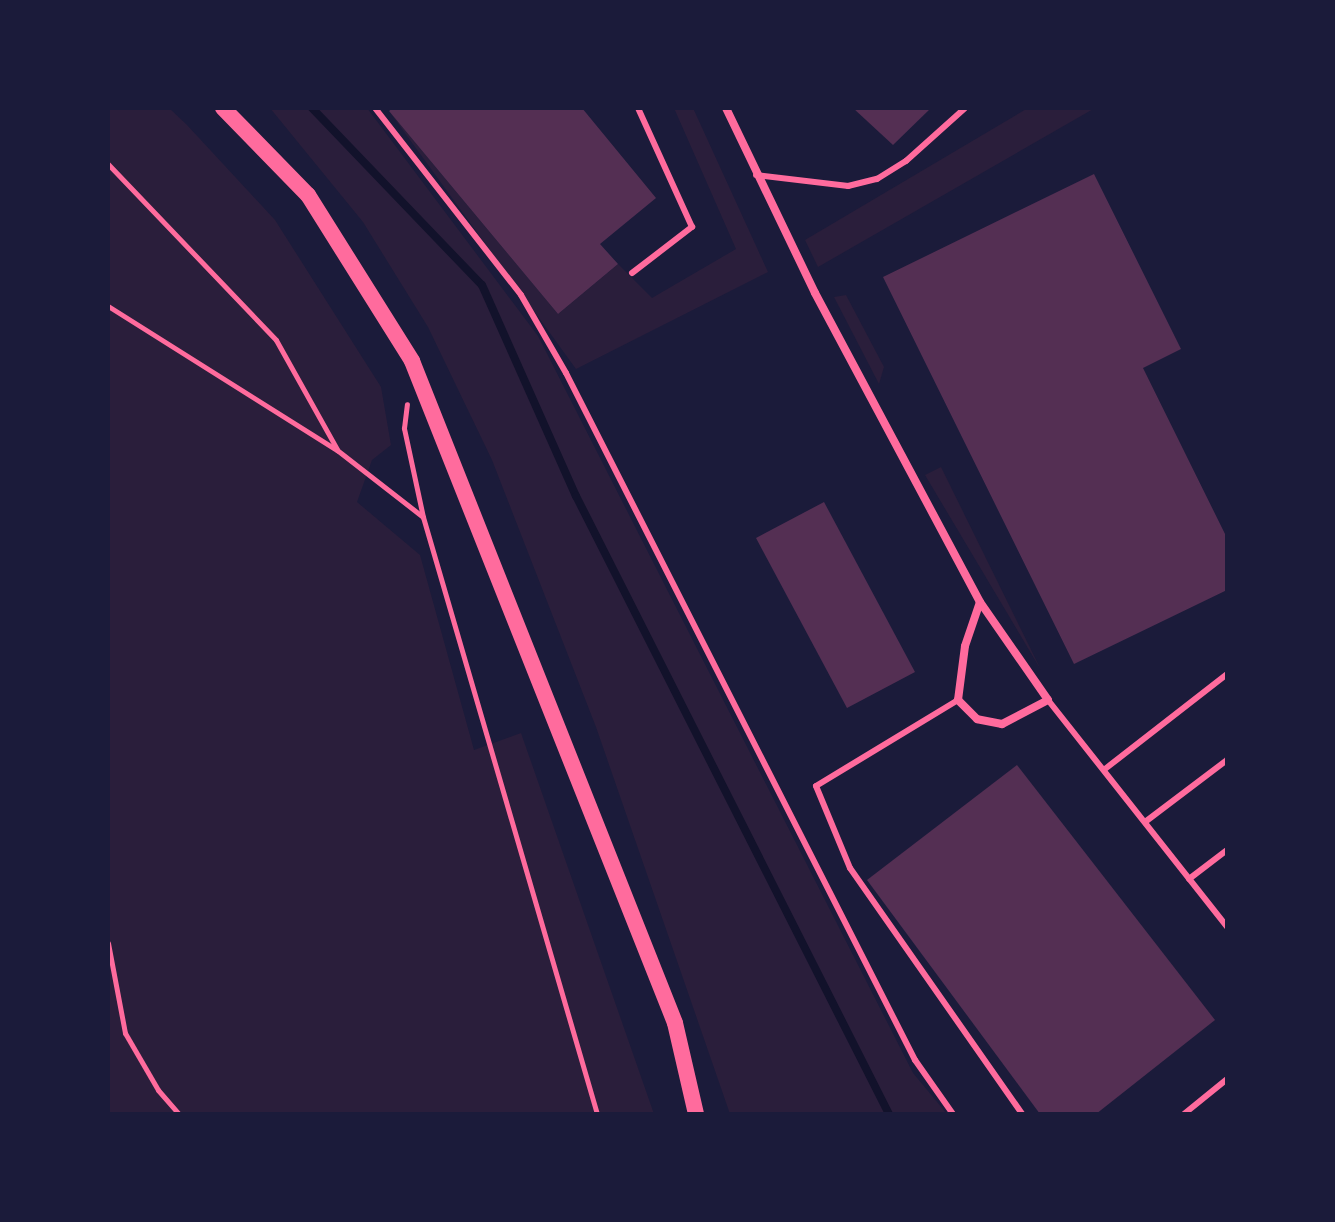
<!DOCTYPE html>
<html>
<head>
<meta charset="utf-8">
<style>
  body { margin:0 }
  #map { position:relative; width:1335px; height:1222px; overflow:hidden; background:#1b1b3a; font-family:"Roboto Serif",serif }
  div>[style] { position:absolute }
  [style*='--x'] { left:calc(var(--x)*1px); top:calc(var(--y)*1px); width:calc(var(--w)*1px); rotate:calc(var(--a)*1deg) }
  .green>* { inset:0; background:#2a1e3b }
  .stream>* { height:8px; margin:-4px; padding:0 4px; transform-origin:4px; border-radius:4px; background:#12122b }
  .building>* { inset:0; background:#542f53 }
  .path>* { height:5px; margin:-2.5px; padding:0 2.5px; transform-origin:2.5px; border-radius:2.5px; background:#ff6b9d }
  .service>* { height:6px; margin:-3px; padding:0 3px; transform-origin:3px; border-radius:3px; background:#ff6b9d }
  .minor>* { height:8px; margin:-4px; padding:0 4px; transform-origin:4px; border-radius:4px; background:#ff6b9d }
  .secondary>* { height:16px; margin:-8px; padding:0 8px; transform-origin:8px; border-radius:8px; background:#ff6b9d }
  span { translate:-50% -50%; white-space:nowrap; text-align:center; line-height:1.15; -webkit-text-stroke:8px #1b1b3a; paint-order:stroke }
  .frame { position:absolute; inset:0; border:110px solid #1b1b3a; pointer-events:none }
</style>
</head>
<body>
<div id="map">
  <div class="green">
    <div style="clip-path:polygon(108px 108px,169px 108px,187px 125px,275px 220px,381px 387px,391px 445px,372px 460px,357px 502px,420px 555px,474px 750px,521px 733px,654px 1114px,108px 1114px)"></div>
    <div style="clip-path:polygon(270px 108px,367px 108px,538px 336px,913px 1073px,947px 1114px,730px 1114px,596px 727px,492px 460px,428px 327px,363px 222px)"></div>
    <div style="clip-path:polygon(674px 108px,693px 108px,768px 272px,576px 369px,389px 111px,558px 314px,618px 264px,652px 298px,736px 249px)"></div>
    <div style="clip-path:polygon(1028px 108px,1095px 108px,818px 267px,805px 240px)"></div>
    <div style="clip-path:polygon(846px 295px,884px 367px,879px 384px,834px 297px)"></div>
    <div style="clip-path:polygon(941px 467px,1041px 670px,925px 475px)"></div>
  </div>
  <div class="stream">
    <div style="--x:312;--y:108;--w:245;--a:46.2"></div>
    <div style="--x:482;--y:285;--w:231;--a:66"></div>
    <div style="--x:576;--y:496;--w:693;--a:63.14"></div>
  </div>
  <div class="building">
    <div style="clip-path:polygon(393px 108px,582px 108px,656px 198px,600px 244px,618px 264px,558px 314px,389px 111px)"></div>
    <div style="clip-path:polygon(853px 108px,931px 108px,893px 145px)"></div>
    <div style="clip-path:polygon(1094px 174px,1181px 349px,1143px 368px,1227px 538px,1227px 590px,1074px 664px,883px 277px)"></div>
    <div style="clip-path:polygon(824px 502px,915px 672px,847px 708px,756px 538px)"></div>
    <div style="clip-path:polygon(1017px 765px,1215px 1020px,1096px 1114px,1040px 1114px,867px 880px)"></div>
  </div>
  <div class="path">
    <div style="--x:108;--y:164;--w:243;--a:46.3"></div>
    <div style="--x:276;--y:340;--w:125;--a:60.8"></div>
    <div style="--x:108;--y:306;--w:271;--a:32.2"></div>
    <div style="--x:337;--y:450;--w:109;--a:37.9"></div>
    <div style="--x:423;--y:517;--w:91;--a:-102.1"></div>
    <div style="--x:404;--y:428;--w:24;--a:-83"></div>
    <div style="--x:423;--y:517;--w:622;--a:73.75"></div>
    <div style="--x:108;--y:943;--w:92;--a:79.3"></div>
    <div style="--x:125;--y:1033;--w:66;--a:59.9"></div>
    <div style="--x:158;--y:1090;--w:32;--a:49"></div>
  </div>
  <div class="service">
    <div style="--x:375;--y:108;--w:237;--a:52"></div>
    <div style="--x:521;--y:295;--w:90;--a:60"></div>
    <div style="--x:566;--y:373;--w:771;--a:63.07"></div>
    <div style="--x:915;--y:1060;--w:66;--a:54.9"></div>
    <div style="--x:756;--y:175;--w:93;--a:6.8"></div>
    <div style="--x:848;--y:186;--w:30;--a:-14"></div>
    <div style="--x:877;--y:179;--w:34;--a:-32"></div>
    <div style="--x:906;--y:161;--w:79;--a:-41.9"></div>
    <div style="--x:632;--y:273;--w:76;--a:-37.5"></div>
    <div style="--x:692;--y:227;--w:131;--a:-114.4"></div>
    <div style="--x:958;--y:700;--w:166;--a:148.8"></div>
    <div style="--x:816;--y:786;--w:89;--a:67.5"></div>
    <div style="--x:850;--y:868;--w:300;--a:55"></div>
    <div style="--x:1048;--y:700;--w:289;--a:51.7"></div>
    <div style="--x:1105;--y:769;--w:155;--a:-37.9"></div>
    <div style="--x:1145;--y:822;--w:103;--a:-37.1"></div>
    <div style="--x:1189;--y:879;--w:48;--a:-37.3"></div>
    <div style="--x:1184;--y:1114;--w:55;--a:-39.1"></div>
  </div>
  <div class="minor">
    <div style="--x:726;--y:108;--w:205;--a:64.3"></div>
    <div style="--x:815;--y:293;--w:350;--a:61.9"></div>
    <div style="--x:980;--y:602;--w:119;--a:55.2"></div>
    <div style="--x:1048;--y:700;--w:52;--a:152.4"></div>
    <div style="--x:1002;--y:724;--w:25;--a:-169"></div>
    <div style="--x:977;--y:719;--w:27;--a:-135"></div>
    <div style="--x:958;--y:700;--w:54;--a:-82.6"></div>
    <div style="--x:965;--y:646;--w:46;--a:-71.2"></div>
  </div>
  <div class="secondary">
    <div style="--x:223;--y:108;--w:122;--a:45.7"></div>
    <div style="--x:308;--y:195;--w:196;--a:57.9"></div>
    <div style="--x:412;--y:361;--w:712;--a:68.33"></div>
    <div style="--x:675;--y:1023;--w:93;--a:77"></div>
  </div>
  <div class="frame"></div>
</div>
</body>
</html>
